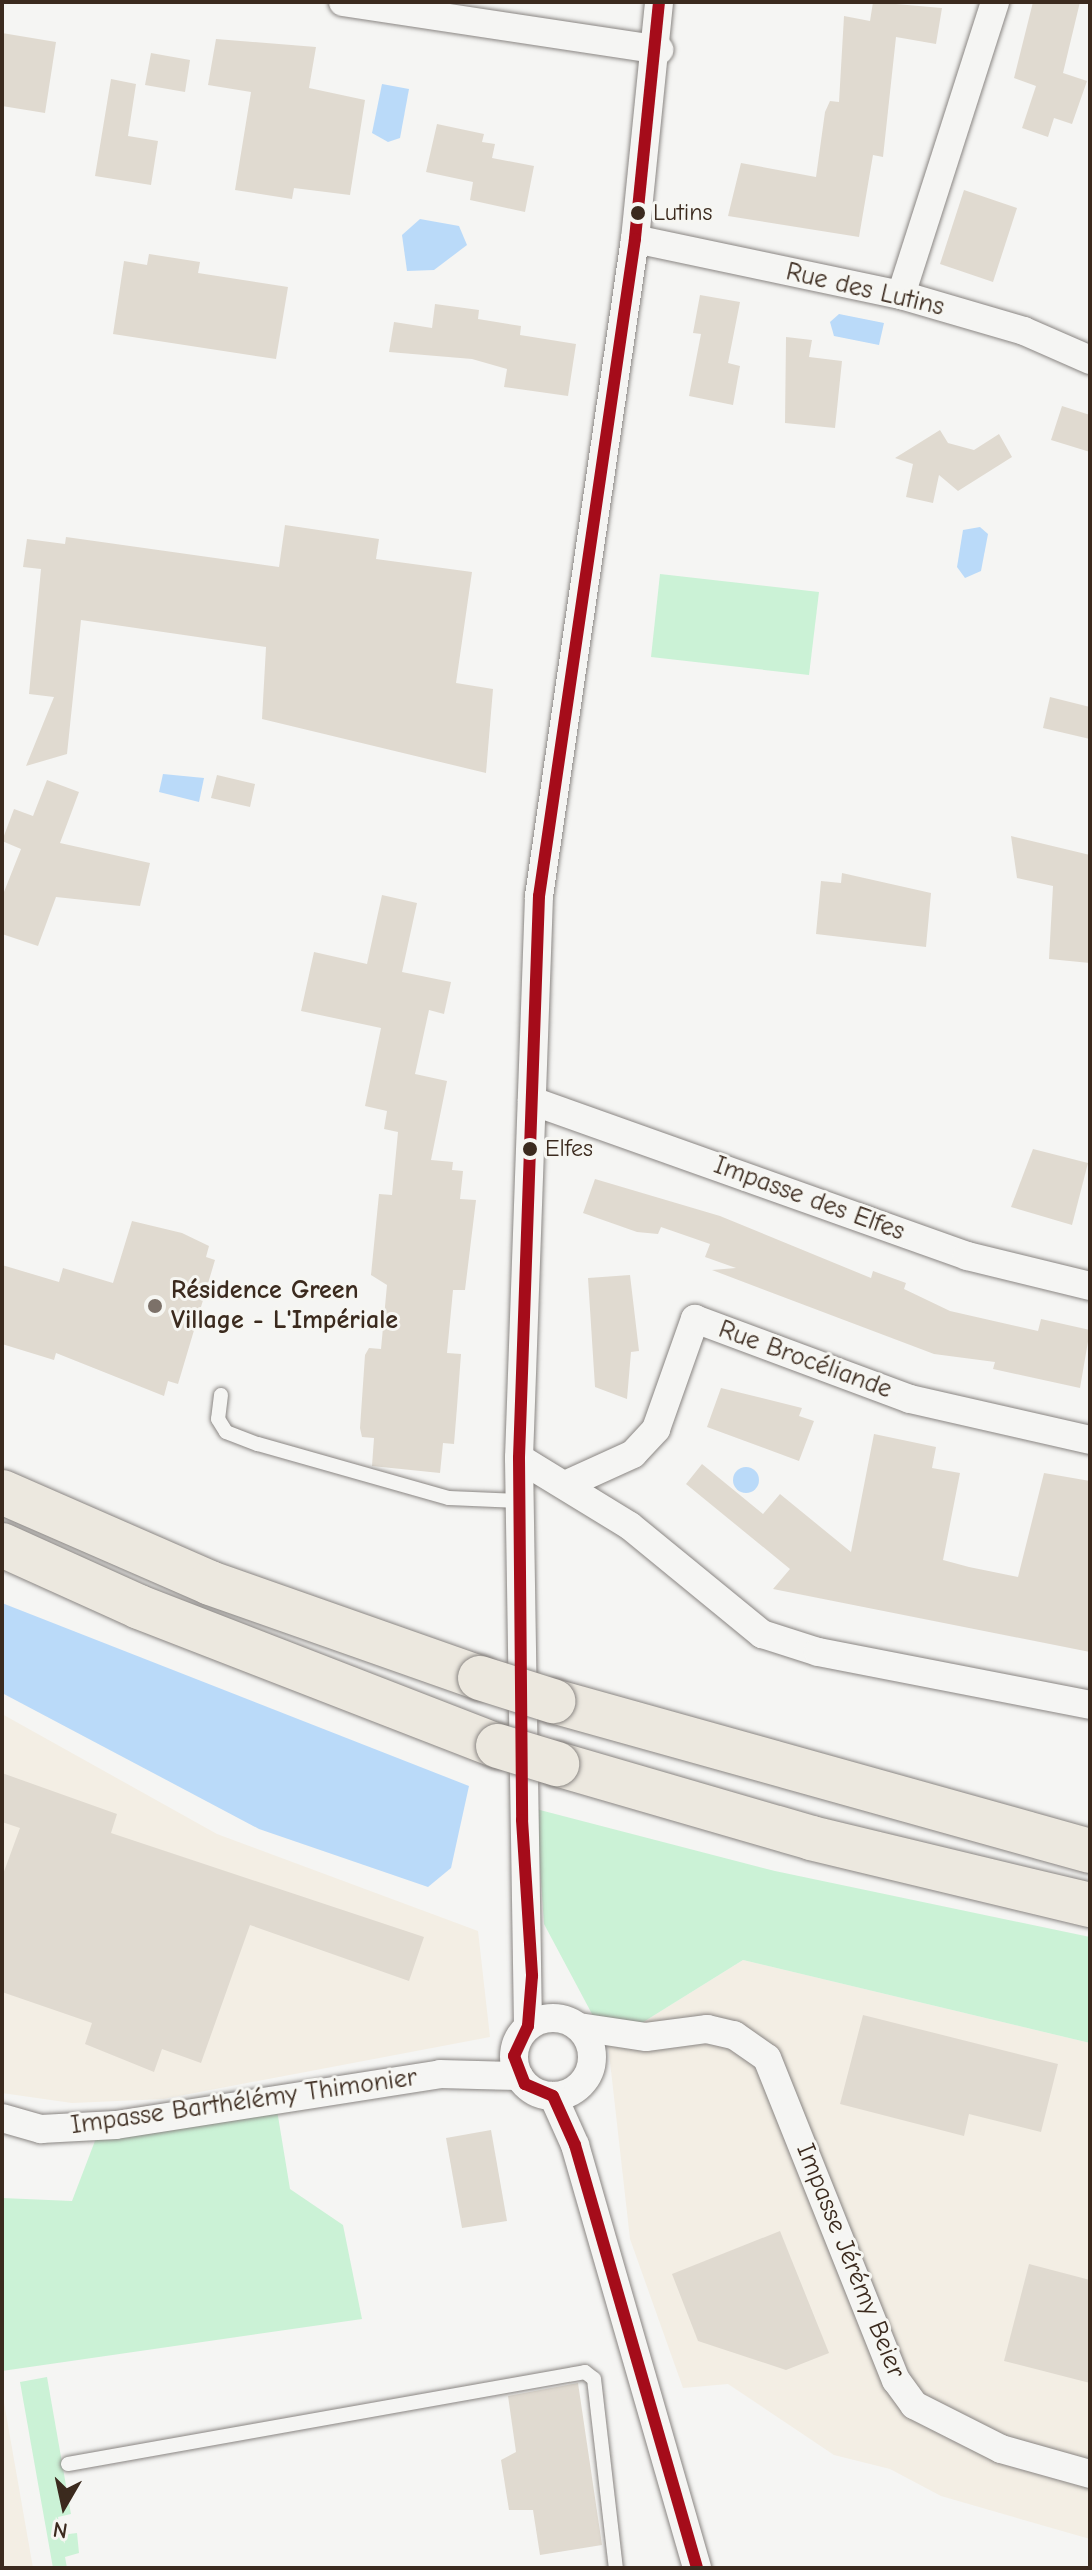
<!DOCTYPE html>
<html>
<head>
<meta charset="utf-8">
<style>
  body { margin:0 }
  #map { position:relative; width:1092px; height:2570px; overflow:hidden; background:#f5f5f3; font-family:"Comic Neue",sans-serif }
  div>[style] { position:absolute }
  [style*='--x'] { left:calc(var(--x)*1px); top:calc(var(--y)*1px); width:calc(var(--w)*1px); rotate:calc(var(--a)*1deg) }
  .built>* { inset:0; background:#f3eee4 }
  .green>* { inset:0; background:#cbf2d6 }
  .water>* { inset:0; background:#badaf9 }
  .round { border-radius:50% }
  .building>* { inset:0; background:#e0dad0 }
  .roads { filter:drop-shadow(0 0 2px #8a8683) drop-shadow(0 0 2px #8a8683) }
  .lane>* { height:14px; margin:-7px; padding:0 7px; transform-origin:7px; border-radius:7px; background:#f5f5f3 }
  .street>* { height:28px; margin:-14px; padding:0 14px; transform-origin:14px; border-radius:14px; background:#f5f5f3 }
  .street>.ring { margin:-14px; padding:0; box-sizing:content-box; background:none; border:28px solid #f5f5f3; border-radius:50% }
  .highway>* { height:44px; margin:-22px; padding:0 22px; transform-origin:22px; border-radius:22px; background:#ece8df }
  .bridges { filter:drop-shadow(0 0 2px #8a8683) drop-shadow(0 0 2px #8a8683) }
  .highway-bridge>* { height:44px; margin:-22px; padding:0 22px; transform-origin:22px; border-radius:22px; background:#ece8df }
  .bus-1>* { height:12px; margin:-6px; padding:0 6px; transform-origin:6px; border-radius:6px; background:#a50c1a }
  .dots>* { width:22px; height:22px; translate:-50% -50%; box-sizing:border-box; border:4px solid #f6f6f2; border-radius:50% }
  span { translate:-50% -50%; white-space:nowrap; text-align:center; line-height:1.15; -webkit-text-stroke:6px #f6f6f2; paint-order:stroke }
  .bus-label { font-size:24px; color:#3b2a1e }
  .left { translate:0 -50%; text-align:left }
  .street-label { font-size:26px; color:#3b2a1e }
  .poi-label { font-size:26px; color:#3b2a1e; font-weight:700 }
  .frame { position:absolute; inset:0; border:4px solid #3b2a1e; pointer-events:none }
  .north { position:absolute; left:24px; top:2466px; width:80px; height:80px; -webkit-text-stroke:6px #f6f6f2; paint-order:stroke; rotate:189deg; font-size:22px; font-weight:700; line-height:32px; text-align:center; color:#3b2a1e }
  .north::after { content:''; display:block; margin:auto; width:28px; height:36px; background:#3b2a1e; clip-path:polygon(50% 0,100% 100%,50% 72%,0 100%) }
</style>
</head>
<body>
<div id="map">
  <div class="built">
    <div style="clip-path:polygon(2px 1714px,217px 1834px,478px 1931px,490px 2037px,163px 2099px,72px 2103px,2px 2093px)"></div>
    <div style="clip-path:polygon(743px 1960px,1090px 2043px,1090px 2539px,941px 2496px,890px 2469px,834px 2455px,728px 2384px,683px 2388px,630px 2239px,608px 2044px)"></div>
    <div style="clip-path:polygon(2px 2391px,33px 2568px,2px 2568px)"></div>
  </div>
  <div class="green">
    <div style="clip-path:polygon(660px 574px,819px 592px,809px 675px,651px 657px)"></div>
    <div style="clip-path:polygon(536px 1809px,775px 1871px,1090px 1937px,1090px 2043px,743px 1960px,608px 2044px,544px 1924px)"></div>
    <div style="clip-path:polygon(277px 2110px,290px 2189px,343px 2225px,362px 2319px,2px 2371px,2px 2198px,72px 2201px,98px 2133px)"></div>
    <div style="clip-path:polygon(47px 2377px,71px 2514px,58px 2517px,61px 2535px,77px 2533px,79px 2553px,65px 2557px,67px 2568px,53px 2568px,20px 2382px)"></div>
  </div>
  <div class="water">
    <div style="clip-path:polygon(382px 84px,409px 89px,400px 138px,388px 142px,372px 133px)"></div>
    <div style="clip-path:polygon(420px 219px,459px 226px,467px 245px,434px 270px,407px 271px,402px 235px)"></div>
    <div style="clip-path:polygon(839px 314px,884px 323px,879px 345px,834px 336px,830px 322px)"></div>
    <div style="clip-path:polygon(980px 527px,988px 534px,981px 571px,965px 578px,957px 567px,963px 530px)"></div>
    <div style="clip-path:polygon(163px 774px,204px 778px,199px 802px,159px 792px)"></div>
    <div class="round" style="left:733px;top:1467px;width:26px;height:26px"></div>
    <div style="clip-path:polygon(2px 1603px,469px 1786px,451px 1868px,428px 1887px,259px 1829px,2px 1693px)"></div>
  </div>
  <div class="building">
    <div style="clip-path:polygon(873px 2px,942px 8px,936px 44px,896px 37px,883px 157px,873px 155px,859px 237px,728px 216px,741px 163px,816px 177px,825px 112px,830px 101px,839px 102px,844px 16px,870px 21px)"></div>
    <div style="clip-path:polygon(1033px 2px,1080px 2px,1063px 73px,1087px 81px,1072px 124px,1054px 118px,1048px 137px,1022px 128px,1036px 86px,1014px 78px)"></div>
    <div style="clip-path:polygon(2px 33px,56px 42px,45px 113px,2px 106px)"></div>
    <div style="clip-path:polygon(216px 39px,316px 47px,309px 88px,365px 100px,350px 195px,294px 188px,292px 199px,235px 190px,251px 92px,208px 85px)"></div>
    <div style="clip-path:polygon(151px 53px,190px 60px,185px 92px,145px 85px)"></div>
    <div style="clip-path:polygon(111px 79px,136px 84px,128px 136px,158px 141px,151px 185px,95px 176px)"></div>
    <div style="clip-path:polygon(437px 124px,484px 134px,482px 142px,495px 144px,492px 158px,534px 166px,525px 212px,470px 200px,473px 182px,426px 172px)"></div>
    <div style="clip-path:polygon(964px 190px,1017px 208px,993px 282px,940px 264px)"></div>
    <div style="clip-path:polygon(149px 254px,200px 262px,198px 273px,288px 287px,276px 359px,113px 334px,124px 261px,147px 265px)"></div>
    <div style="clip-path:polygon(700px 295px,740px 302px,728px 363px,740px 366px,733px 405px,689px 396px,701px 334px,693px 333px)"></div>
    <div style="clip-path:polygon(435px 304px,479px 310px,478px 319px,521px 326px,520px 335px,576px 344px,568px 396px,504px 387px,507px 369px,472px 359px,389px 352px,394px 322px,432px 328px)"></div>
    <div style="clip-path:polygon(786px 337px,812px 340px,809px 357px,842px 361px,835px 428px,785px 423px)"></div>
    <div style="clip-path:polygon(1062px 406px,1090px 415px,1090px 452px,1051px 440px)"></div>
    <div style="clip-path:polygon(940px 430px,948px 443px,974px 450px,999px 434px,1012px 457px,958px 491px,939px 475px,933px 503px,906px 497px,913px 464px,895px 458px)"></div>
    <div style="clip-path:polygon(285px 525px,379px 539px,376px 559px,472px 572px,456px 683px,493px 689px,486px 773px,262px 719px,266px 647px,81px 620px,67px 754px,26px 766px,54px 697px,29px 694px,41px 569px,23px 567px,27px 539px,65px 544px,66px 537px,279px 567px)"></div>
    <div style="clip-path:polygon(1050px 697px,1090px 707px,1090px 739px,1043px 728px)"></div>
    <div style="clip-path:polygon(217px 775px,255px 784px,250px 807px,211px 798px)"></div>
    <div style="clip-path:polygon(47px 780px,79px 792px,60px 843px,150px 863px,140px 906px,56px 897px,38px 946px,2px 934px,2px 897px,21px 849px,2px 841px,14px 809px,33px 816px)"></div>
    <div style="clip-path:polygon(1011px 836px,1090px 855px,1090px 963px,1049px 959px,1053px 886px,1017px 878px)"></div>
    <div style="clip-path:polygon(842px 873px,931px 893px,926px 947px,816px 934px,821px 881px,841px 883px)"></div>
    <div style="clip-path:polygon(382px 895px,417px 903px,402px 972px,451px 982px,444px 1014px,429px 1010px,415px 1074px,447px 1081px,431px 1160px,453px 1162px,452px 1170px,463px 1171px,460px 1199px,476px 1200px,465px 1290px,453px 1290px,447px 1353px,461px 1354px,457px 1407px,454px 1444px,443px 1443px,440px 1473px,372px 1466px,374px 1438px,362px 1437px,360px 1428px,365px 1355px,369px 1348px,381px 1349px,387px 1285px,371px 1275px,379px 1194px,392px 1195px,398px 1132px,384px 1129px,387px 1111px,365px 1106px,381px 1028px,301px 1011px,314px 952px,367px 964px)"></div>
    <div style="clip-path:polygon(1033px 1149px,1088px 1163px,1072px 1225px,1011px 1207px)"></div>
    <div style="clip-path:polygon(595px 1179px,720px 1216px,871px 1278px,873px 1271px,906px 1283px,904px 1289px,950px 1311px,1038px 1331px,1041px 1319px,1090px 1330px,1080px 1388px,993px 1369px,995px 1362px,934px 1354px,712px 1270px,736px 1268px,705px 1257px,710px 1244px,661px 1227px,658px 1234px,637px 1232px,583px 1213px)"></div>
    <div style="clip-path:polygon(132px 1221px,182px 1233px,209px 1246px,206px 1257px,215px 1260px,178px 1384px,168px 1381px,164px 1396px,56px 1353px,54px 1360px,2px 1344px,2px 1265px,59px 1282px,63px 1268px,113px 1283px)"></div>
    <div style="clip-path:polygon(630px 1275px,639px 1351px,631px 1352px,627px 1399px,595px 1387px,588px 1278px)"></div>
    <div style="clip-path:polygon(721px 1388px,802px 1408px,799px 1416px,814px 1421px,799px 1461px,707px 1427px)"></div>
    <div style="clip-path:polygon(874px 1434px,936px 1447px,932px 1468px,960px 1473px,943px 1560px,969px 1567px,1018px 1577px,1044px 1473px,1090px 1481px,1090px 1652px,773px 1589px,790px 1569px,686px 1484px,702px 1464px,763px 1514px,780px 1494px,851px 1552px)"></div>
    <div style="clip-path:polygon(2px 1773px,117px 1814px,111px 1833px,424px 1937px,409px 1981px,250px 1925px,201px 2063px,162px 2049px,154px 2072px,85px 2044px,92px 2023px,2px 1992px,2px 1877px,20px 1828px,2px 1822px)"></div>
    <div style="clip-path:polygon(863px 2015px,1058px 2064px,1041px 2132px,969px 2114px,964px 2136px,840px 2104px)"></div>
    <div style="clip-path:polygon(491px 2130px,507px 2221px,462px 2228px,446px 2138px)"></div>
    <div style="clip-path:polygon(780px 2231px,829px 2353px,786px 2370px,698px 2341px,672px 2274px)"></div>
    <div style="clip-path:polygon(1029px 2264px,1090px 2280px,1090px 2383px,1004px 2361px)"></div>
    <div style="clip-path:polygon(578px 2383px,602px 2545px,540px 2555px,533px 2510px,509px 2510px,501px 2460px,516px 2452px,508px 2396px)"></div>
  </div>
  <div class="roads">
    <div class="lane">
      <div style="--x:221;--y:1395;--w:24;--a:97"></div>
      <div style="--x:218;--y:1419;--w:15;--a:58"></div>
      <div style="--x:226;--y:1432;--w:34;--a:21"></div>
      <div style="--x:258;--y:1444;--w:198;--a:15.8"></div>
      <div style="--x:449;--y:1498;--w:70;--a:2.5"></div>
      <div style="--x:68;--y:2464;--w:525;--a:-10.09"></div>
      <div style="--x:585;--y:2372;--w:11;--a:38"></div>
      <div style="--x:594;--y:2379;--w:190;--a:83.4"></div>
    </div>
    <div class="street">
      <div style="--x:343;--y:2;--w:320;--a:8.6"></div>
      <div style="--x:635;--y:239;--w:272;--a:11.9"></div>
      <div style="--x:901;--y:295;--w:128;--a:16.3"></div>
      <div style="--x:1024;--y:331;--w:72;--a:23.7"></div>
      <div style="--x:901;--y:295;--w:308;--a:-72.2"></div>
      <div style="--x:532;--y:1101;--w:462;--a:19.6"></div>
      <div style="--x:967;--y:1256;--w:127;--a:13.7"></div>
      <div style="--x:519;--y:1458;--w:130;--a:31.5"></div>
      <div style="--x:630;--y:1526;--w:171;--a:39.3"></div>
      <div style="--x:762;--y:1634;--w:59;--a:17.8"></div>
      <div style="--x:818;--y:1652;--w:277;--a:11"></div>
      <div style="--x:565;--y:1485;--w:75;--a:-24.5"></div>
      <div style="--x:633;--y:1454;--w:34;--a:-47"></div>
      <div style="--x:656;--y:1429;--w:117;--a:-70.5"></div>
      <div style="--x:695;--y:1319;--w:229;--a:20.4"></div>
      <div style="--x:910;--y:1399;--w:185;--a:12.8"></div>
      <div class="ring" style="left:514px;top:2018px;width:50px;height:50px"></div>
      <div style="--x:528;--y:2026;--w:568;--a:-90.91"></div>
      <div style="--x:519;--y:1458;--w:562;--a:-87.96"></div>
      <div style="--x:539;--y:896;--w:664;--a:-81.69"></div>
      <div style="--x:635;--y:239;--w:238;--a:-84.2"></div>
      <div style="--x:579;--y:2027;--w:68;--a:8.5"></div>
      <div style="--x:646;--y:2037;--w:62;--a:-7.5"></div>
      <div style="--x:707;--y:2029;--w:28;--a:13"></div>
      <div style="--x:734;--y:2035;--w:40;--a:34.9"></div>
      <div style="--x:767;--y:2058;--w:347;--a:68.2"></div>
      <div style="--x:896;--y:2380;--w:31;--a:54"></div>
      <div style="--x:914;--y:2405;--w:97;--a:26.8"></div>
      <div style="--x:1001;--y:2449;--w:92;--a:15.7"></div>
      <div style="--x:553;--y:2096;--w:54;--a:65.8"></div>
      <div style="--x:575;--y:2145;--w:440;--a:73.9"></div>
      <div style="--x:2;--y:2118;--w:41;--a:15.8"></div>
      <div style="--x:41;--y:2129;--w:75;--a:-3.1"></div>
      <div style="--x:116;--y:2125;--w:328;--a:-8.9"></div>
      <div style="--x:440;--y:2074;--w:79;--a:1.5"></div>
    </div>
    <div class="highway">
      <div style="--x:2;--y:1492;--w:227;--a:23.6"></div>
      <div style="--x:210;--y:1583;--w:286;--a:19.4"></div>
      <div style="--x:2;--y:1545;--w:150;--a:24.3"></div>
      <div style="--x:139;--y:1607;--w:385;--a:21.2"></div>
      <div style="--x:553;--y:1701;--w:558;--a:15.61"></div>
      <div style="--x:557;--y:1764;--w:265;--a:16.2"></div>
      <div style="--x:811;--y:1838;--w:287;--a:13.5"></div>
    </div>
  </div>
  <div class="bridges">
    <div class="highway-bridge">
      <div style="--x:480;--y:1678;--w:77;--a:17.5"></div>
      <div style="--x:498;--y:1746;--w:62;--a:17"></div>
    </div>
  </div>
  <div class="bus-1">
    <div style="--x:659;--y:2;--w:238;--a:95.8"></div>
    <div style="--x:635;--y:239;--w:664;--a:98.31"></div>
    <div style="--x:539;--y:896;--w:562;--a:92.04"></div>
    <div style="--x:519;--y:1458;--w:362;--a:89.5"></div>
    <div style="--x:522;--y:1820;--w:156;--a:86.3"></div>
    <div style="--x:532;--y:1976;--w:50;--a:94.6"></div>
    <div style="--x:528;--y:2026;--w:33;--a:115"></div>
    <div style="--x:514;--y:2056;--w:30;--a:69"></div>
    <div style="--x:525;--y:2084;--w:30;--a:23"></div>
    <div style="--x:553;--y:2096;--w:54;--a:65.8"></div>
    <div style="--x:575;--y:2145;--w:440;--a:73.9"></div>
  </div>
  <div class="dots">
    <div style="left:638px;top:213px;background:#3b2a1e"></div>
    <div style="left:530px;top:1149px;background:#3b2a1e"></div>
    <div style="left:155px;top:1306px;background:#7c7169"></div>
  </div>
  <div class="bus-label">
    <span class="left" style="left:653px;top:213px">Lutins</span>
    <span class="left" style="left:545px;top:1149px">Elfes</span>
  </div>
  <div class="street-label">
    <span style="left:865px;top:290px;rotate:13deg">Rue des Lutins</span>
    <span style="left:809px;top:1199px;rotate:20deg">Impasse des Elfes</span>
    <span style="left:805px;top:1360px;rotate:20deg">Rue Brocéliande</span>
    <span style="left:244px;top:2102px;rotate:-8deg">Impasse Barthélémy Thimonier</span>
    <span style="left:850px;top:2261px;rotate:68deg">Impasse Jérémy Beier</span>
  </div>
  <div class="poi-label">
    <span class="left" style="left:171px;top:1306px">Résidence Green<br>Village - L'Impériale</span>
  </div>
  <div class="frame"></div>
  <div class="north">N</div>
</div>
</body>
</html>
